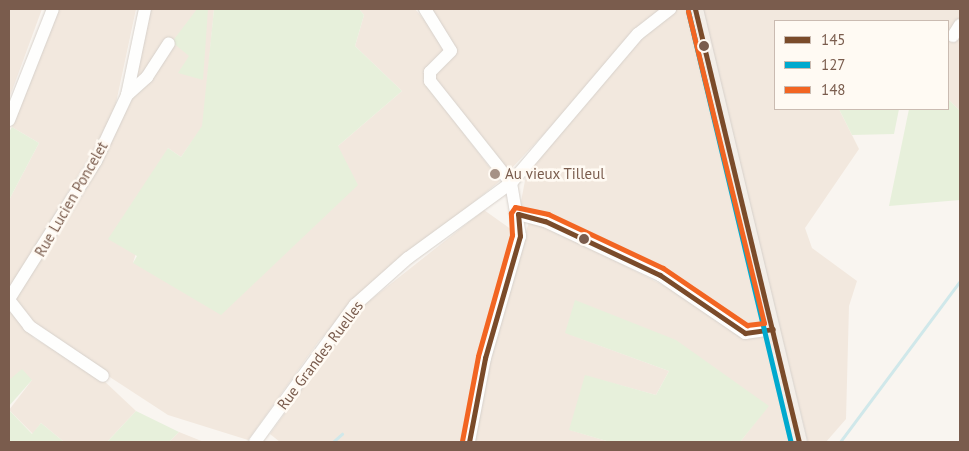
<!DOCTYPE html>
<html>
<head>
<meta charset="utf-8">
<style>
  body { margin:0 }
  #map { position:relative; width:969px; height:451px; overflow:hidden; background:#f9f5f0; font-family:"PT Sans",sans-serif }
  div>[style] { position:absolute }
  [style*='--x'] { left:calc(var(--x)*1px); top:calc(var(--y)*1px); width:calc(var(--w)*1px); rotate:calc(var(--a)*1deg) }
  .residential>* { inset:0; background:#f2e8de }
  .green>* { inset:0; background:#e7f0db }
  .stream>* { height:2.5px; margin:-1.25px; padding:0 1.25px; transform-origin:1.25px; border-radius:1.25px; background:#d0e8ea }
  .roads { filter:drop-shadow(0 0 1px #d7d1cb) drop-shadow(0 0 1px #d7d1cb) }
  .minor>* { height:12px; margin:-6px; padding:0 6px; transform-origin:6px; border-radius:6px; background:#fefefd }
  .major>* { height:16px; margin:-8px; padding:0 8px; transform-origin:8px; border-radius:8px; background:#f3eee8 }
  .bus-1>* { height:5px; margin:-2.5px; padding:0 2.5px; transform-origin:2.5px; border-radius:2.5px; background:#7a4b2a }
  .bus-2>* { height:5px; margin:-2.5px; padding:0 2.5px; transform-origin:2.5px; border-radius:2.5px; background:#00a9ce }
  .bus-3>* { height:5px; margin:-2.5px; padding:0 2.5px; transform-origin:2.5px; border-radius:2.5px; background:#f26522 }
  .dots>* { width:14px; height:14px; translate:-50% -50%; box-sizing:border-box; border:2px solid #fffaf3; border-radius:50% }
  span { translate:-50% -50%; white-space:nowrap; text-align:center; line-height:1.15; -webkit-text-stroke:5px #fffaf3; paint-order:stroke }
  .poi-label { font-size:15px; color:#7a5c4d }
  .left { translate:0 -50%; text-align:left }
  .street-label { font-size:15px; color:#7a5c4d }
  .frame { position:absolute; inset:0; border:10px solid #7a5c4d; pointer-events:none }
  .legend { position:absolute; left:774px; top:20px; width:175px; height:90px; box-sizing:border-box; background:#fffaf3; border:1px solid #cabbb1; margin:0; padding:6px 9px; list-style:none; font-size:15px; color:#7a5c4d }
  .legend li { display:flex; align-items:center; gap:10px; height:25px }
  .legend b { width:25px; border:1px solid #cabbb1 }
</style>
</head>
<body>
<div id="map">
  <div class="residential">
    <div style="clip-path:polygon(9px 9px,42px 9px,9px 99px)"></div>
    <div style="clip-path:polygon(57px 9px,136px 9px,113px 117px,9px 291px,9px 200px,39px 143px,12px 127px)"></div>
    <div style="clip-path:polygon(151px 9px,214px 9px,203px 126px,181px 157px,168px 148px,133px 263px,338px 146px,402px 91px,355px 46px,364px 15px,359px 9px,415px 9px,441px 40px,447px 51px,423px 80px,500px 181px,362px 292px,319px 341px,248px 440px,168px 415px,73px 353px,32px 322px,16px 299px,130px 103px)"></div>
    <div style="clip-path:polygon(427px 9px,663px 9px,507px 173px,427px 80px,455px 50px)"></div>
    <div style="clip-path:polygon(677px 9px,691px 9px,765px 322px,746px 328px,694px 286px,591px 235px,520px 207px,527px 170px,638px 39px)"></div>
    <div style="clip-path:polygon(701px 9px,960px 9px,960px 111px,948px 99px,948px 21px,775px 21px,775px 109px,839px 109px,859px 149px,805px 228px,812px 248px,857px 281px,849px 306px,846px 419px,826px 442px,808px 442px)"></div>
    <div style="clip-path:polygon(484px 210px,515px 232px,479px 354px,462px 442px,280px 442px,270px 434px,359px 309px)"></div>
    <div style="clip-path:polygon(529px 222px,553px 229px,690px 299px,748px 338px,768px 337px,792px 442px,740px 442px,768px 406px,565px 333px,669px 371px,656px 395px,586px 376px,570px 430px,610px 442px,472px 442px,494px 333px)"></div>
    <div style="clip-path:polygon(9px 305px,34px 338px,102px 379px,136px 411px,107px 442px,64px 442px,41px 423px,33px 434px,9px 410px,32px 380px,9px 380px)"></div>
    <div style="clip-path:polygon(179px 432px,204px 442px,169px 442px)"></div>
  </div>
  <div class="green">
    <div style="clip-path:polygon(197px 9px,208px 9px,203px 80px,178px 73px,189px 56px,172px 42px)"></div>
    <div style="clip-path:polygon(214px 9px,359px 9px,364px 15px,355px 46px,402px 91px,338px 146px,358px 185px,221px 315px,133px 263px,137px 256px,108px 239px,168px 148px,181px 157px,202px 126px)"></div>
    <div style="clip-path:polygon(948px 99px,960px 111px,960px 200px,889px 206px,909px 109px,948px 109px)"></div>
    <div style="clip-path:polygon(839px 109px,899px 109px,894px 134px,852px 135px)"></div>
    <div style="clip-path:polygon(12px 127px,39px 143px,9px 200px,9px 132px)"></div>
    <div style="clip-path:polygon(575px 300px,676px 340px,769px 406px,740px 442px,610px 442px,569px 430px,585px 375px,656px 395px,669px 371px,565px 333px)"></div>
    <div style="clip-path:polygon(22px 369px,32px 380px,9px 406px,9px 380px)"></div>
    <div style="clip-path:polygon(9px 410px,32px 434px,41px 423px,64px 442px,9px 442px)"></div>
    <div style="clip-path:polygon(136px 411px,179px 432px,169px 442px,107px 442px)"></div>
  </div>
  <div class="stream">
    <div style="--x:333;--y:442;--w:12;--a:-42"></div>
    <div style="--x:840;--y:442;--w:201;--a:-53.3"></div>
  </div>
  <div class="roads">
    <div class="minor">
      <div style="--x:425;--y:9;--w:49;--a:58.2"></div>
      <div style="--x:451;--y:51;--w:30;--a:135"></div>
      <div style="--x:430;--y:72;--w:9;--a:90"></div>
      <div style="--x:430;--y:81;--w:130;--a:51.5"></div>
      <div style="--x:511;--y:183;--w:54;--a:80.4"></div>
      <div style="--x:520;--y:236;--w:127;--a:106"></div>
      <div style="--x:485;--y:358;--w:86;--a:100.8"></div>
      <div style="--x:953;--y:36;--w:13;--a:-58"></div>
      <div style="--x:127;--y:95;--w:27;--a:-42"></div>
      <div style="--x:147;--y:77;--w:40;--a:-57.1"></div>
      <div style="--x:9;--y:120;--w:119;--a:-68.4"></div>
      <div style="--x:518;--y:214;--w:28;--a:15"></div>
      <div style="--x:545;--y:221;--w:127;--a:25.2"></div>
      <div style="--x:660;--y:275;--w:103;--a:34.3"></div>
      <div style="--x:745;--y:333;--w:28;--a:-8"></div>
      <div style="--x:9;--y:299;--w:163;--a:-57.8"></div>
      <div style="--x:96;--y:161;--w:73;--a:-64.8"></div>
      <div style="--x:127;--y:95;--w:88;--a:-78.2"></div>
      <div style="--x:9;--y:300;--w:33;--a:52"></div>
      <div style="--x:29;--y:326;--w:89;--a:34"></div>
      <div style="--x:255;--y:442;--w:170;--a:-53.9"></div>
      <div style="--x:355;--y:305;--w:71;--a:-41.6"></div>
      <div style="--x:408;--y:258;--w:127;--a:-36.1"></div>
      <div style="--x:511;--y:183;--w:196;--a:-49.6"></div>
      <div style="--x:638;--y:34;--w:41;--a:-38"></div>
    </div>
    <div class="major">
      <div style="--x:695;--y:9;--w:445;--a:76.5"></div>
    </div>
  </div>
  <div class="bus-1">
    <div style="--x:695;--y:9;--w:445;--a:76.5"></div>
    <div style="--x:518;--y:214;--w:28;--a:15"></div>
    <div style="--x:545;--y:221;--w:127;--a:25.2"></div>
    <div style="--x:660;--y:275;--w:103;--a:34.3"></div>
    <div style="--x:745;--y:333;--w:28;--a:-8"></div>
    <div style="--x:469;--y:442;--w:86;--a:-79.2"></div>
    <div style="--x:485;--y:358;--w:127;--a:-74"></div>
    <div style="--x:520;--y:236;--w:22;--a:-95"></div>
  </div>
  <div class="bus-2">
    <div style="--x:688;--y:11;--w:443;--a:76.6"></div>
  </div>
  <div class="bus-3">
    <div style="--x:462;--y:441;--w:86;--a:-79.3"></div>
    <div style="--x:478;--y:356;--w:126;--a:-74.3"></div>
    <div style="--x:512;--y:235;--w:22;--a:-93"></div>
    <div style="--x:511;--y:213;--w:7;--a:-56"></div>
    <div style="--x:515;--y:207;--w:34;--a:12"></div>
    <div style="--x:548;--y:214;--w:127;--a:25.2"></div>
    <div style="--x:663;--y:268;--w:102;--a:34.2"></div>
    <div style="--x:747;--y:325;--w:17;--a:-7"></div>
    <div style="--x:764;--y:323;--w:321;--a:-103.7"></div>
  </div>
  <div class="dots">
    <div style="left:704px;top:46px;background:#7a5c4d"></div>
    <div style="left:495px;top:174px;background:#a69286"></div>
    <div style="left:584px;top:239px;background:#7a5c4d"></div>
  </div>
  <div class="poi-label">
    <span class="left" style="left:505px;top:174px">Au vieux Tilleul</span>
  </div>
  <div class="street-label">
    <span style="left:71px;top:199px;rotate:-60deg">Rue Lucien Poncelet</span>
    <span style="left:320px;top:355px;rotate:-53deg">Rue Grandes Ruelles</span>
  </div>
  <div class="frame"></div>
  <ul class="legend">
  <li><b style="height:6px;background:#7a4b2a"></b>145</li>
  <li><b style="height:6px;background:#00a9ce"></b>127</li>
  <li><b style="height:6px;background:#f26522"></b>148</li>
  </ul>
</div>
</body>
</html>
